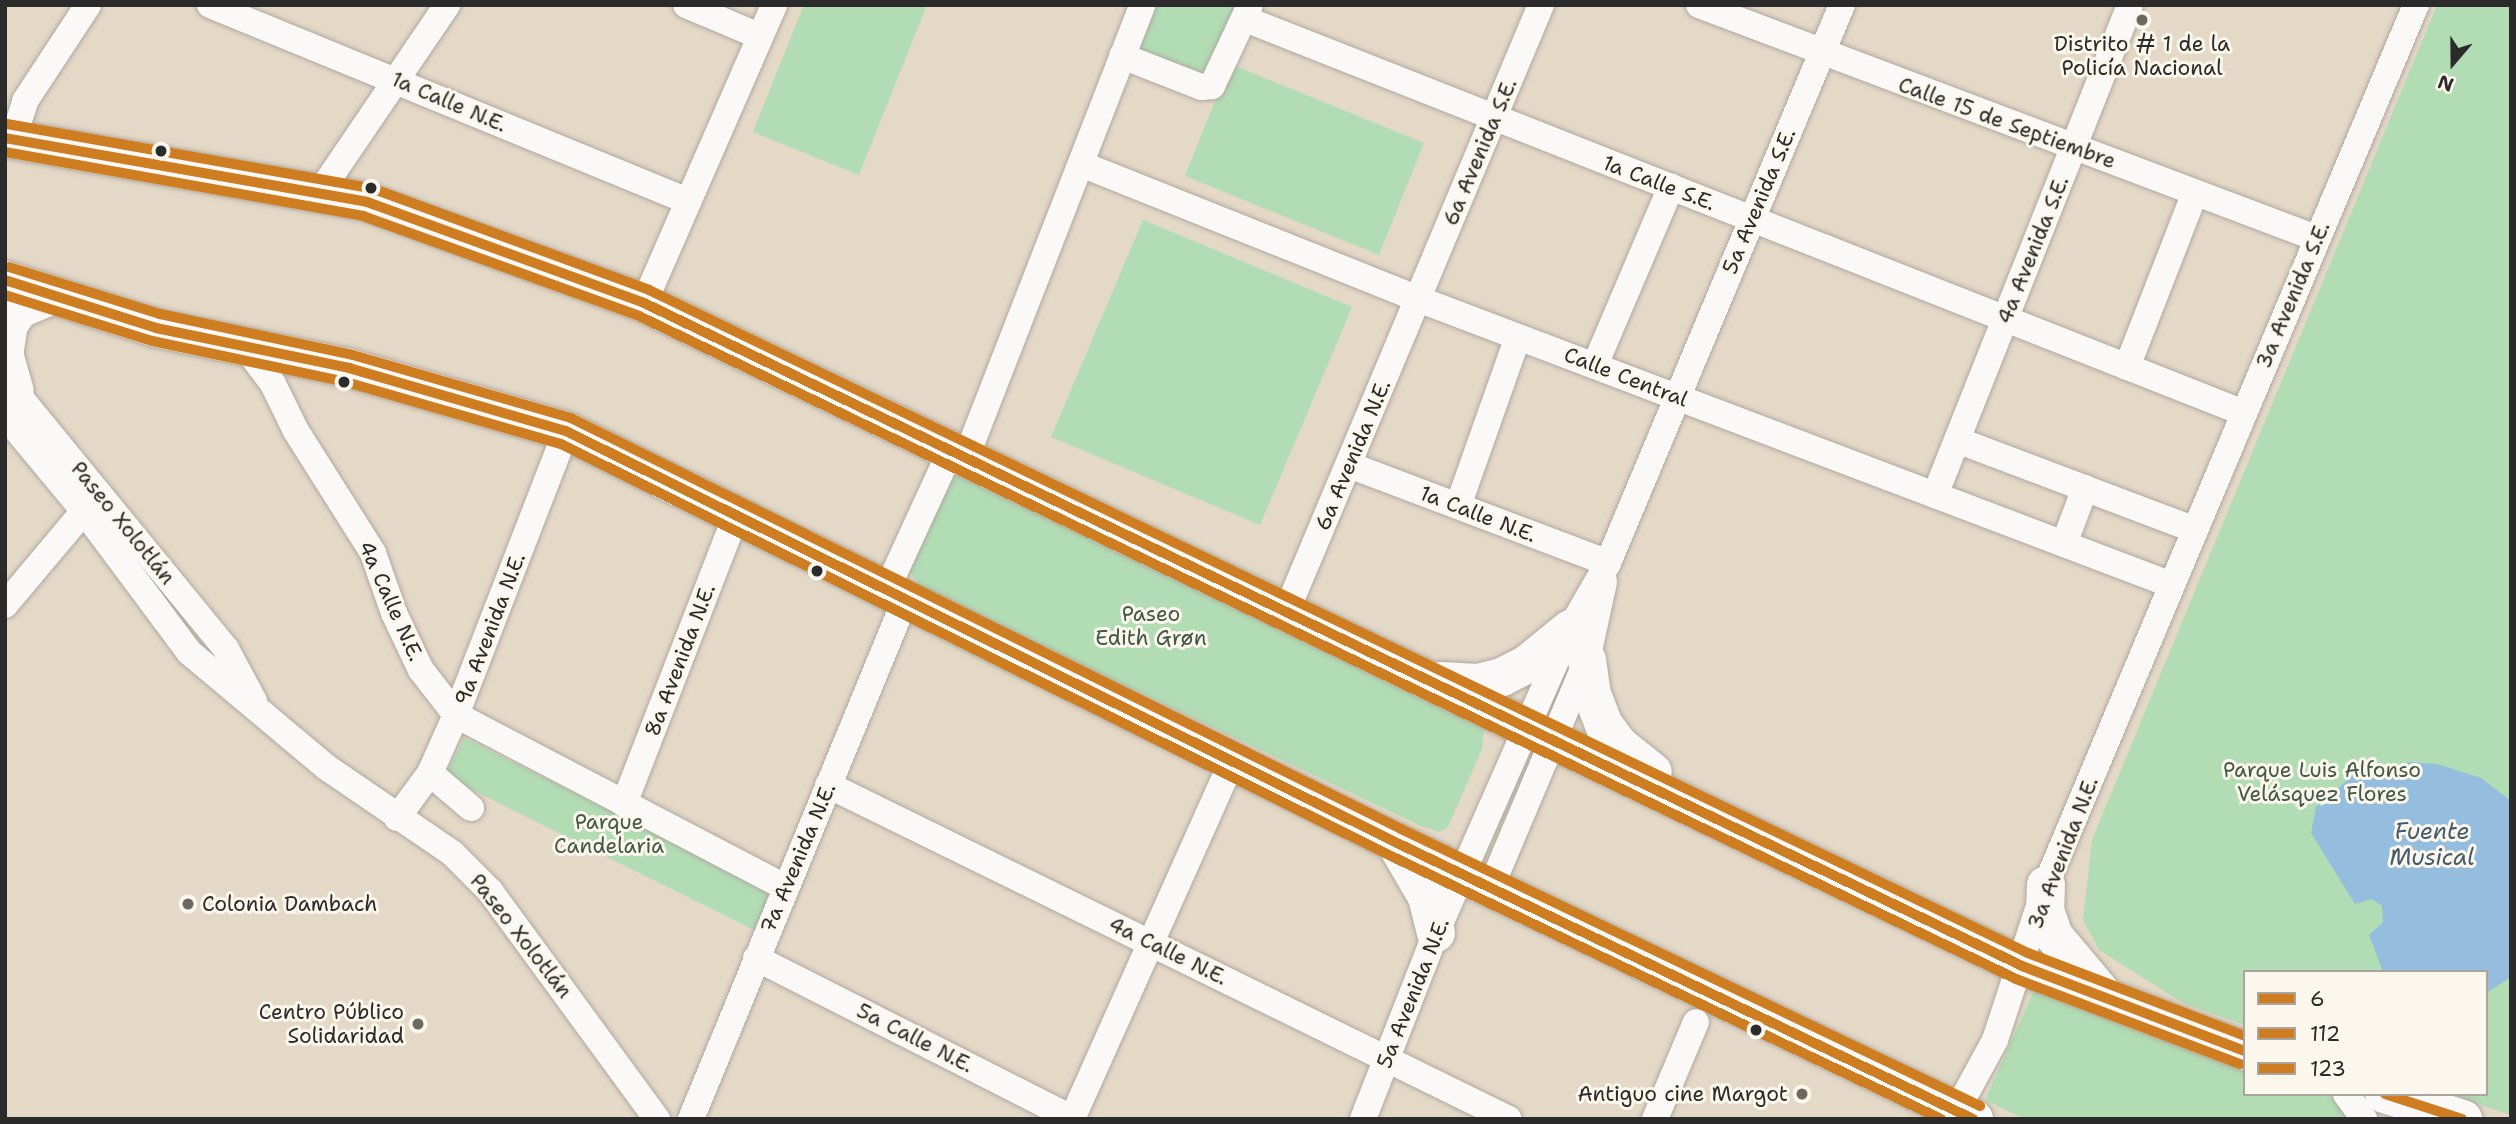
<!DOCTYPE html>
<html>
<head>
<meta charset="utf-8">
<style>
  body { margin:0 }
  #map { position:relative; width:2516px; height:1124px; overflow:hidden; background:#e4d8c7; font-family:"Shantell Sans",sans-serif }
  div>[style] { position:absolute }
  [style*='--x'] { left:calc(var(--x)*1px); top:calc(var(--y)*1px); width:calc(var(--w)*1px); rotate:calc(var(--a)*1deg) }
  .green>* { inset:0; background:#b1dcb4 }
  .water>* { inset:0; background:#95bddd }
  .roads { filter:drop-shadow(0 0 2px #b0a89d) drop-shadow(0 0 2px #b0a89d) }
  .minor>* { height:26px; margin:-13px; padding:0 13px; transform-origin:13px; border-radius:13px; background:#fbf9f7 }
  .highway>* { height:38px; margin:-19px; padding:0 19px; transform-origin:19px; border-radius:19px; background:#fbf9f7 }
  .bus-1>* { height:10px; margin:-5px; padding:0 5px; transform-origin:5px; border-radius:5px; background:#ce7d21 }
  .bus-2>* { height:10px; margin:-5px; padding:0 5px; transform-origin:5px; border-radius:5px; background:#ce7d21 }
  .bus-3>* { height:10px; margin:-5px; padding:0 5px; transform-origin:5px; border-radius:5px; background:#ce7d21 }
  .dots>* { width:19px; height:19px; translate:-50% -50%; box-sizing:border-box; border:4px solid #fbf7ec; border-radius:50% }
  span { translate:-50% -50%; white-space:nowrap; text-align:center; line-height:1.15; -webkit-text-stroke:6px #fbf7ec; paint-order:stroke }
  .poi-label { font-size:21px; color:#2b2b2b }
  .left { translate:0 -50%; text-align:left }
  .right { translate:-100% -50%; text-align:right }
  .street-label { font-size:21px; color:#2b2b2b }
  .park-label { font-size:21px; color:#425849 }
  .water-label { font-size:23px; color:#445a6c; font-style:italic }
  .frame { position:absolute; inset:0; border:7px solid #2b2b2b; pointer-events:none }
  .legend { position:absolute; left:2243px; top:970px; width:245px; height:126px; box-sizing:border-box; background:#fbf7ec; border:2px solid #a8a59f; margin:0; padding:9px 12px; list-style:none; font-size:21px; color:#2b2b2b }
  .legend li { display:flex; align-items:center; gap:14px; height:35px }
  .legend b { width:35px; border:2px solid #a8a59f }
  .north { position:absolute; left:2418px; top:28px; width:70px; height:70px; -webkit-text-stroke:5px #fbf7ec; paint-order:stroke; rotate:200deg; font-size:19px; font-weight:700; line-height:28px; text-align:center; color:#2b2b2b }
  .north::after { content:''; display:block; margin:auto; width:24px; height:32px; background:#2b2b2b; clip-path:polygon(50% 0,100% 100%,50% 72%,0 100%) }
</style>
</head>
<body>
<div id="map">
  <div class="green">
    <div style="clip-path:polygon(804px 5px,927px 5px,859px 175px,753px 132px)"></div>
    <div style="clip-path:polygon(1151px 5px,1237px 5px,1206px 77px,1146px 55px,1138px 46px)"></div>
    <div style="clip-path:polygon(2437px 5px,2511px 5px,2511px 1115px,2449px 1094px,2486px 1094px,2486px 972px,2245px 972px,2245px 1025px,2185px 1004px,2099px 950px,2083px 920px,2092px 840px)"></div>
    <div style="clip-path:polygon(1230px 64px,1424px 143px,1379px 255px,1185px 176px)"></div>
    <div style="clip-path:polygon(1143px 220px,1352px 307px,1260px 525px,1051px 437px)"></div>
    <div style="clip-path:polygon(957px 476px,978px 479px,1484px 725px,1482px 749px,1448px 827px,1440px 832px,1421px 826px,922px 589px,909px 570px,949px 484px)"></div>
    <div style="clip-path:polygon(464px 738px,773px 892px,754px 930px,445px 776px)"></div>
    <div style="clip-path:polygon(2035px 988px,2133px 1030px,2245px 1068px,2245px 1094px,2323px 1094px,2334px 1098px,2353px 1119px,2025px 1119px,1985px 1100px)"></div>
  </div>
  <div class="water">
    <div style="clip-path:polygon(2410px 762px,2437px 764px,2481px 778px,2511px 801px,2511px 977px,2486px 993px,2486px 972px,2383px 972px,2369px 935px,2383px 922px,2382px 906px,2372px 899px,2355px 904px,2311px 833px,2316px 807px,2352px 776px)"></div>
  </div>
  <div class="roads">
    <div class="minor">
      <div style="--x:210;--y:5;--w:517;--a:22.3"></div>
      <div style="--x:686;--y:5;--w:79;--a:23"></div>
      <div style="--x:1699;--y:5;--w:660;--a:20.69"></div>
      <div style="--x:1245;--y:19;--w:1074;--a:21.52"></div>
      <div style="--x:1122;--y:56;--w:85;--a:21.4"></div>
      <div style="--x:1201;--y:87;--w:11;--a:-5"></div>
      <div style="--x:1212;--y:86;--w:89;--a:-64.9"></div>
      <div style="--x:13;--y:139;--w:40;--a:-72"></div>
      <div style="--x:25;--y:101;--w:115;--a:-56.7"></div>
      <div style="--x:1081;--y:164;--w:363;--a:21.8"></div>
      <div style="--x:1418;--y:299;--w:806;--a:20.77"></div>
      <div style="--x:320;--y:192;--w:226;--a:-55.8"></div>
      <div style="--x:644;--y:303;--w:325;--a:-66.4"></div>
      <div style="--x:246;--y:348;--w:45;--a:53.1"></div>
      <div style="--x:273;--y:384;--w:52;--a:63.9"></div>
      <div style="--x:296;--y:431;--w:144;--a:57.7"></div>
      <div style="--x:373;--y:553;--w:64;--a:70.7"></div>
      <div style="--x:394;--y:613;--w:63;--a:64.7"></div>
      <div style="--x:421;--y:670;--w:57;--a:52.1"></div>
      <div style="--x:456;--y:715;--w:371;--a:27.6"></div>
      <div style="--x:1595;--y:365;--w:194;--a:-66.9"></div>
      <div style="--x:2127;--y:367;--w:187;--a:-68.7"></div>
      <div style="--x:5;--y:379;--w:349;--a:50.7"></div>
      <div style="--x:226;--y:649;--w:59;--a:61.7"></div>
      <div style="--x:5;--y:416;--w:124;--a:50.3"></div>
      <div style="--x:84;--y:511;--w:176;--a:53.3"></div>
      <div style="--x:189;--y:652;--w:179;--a:40"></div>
      <div style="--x:326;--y:767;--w:153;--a:34.3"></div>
      <div style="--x:452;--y:853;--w:54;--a:45"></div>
      <div style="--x:490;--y:891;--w:283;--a:53.8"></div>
      <div style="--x:1957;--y:440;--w:254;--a:20.7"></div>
      <div style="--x:967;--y:455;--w:483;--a:-68.7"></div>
      <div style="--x:1349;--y:465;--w:277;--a:20.7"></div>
      <div style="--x:1935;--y:495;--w:527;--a:-68.3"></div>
      <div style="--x:1458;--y:506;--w:179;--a:-70.5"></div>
      <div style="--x:2064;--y:544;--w:60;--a:-69.4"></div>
      <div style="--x:887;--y:589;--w:155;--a:-65.3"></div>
      <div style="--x:5;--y:605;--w:123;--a:-50"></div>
      <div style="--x:1287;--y:610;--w:656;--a:-67.23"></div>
      <div style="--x:430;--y:773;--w:54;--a:40.5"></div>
      <div style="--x:828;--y:785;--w:758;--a:26.13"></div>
      <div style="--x:624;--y:804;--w:310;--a:-68.8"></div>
      <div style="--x:397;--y:818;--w:56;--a:-53.7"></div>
      <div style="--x:430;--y:773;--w:64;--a:-65.9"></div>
      <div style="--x:456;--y:715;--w:305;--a:-68.8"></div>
      <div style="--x:1491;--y:887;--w:246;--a:-67.1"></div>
      <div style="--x:1587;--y:660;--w:80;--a:-77.7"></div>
      <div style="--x:756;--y:958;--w:356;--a:26.9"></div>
      <div style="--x:2346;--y:1094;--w:31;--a:54"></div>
      <div style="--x:691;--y:1119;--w:564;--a:-67.58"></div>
      <div style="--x:1072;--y:1119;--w:392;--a:-65.9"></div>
      <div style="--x:1363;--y:1119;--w:200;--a:-68.6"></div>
      <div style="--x:1436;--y:933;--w:332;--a:-66.2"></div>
      <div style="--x:1570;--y:629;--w:76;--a:-60.1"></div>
      <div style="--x:1608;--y:563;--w:605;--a:-67.25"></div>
      <div style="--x:1655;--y:1119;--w:105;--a:-67.1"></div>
      <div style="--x:1952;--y:1119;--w:90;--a:-61.4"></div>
      <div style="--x:1995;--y:1040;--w:163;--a:-71.8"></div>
      <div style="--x:2046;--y:885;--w:955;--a:-67.2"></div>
    </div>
    <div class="highway">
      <div style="--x:5;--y:138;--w:368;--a:10"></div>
      <div style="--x:367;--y:202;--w:295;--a:20"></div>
      <div style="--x:644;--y:303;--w:1529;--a:25.69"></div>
      <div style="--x:2022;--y:966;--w:239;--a:20.9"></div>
      <div style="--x:5;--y:280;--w:158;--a:17.6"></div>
      <div style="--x:156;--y:328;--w:197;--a:11.7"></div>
      <div style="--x:349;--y:368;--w:226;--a:16.2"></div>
      <div style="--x:566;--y:431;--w:925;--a:26.37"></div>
      <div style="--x:1395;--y:842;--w:642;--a:25.57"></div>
      <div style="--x:5;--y:349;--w:25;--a:-81"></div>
      <div style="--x:9;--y:324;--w:19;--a:-54"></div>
      <div style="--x:20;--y:309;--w:33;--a:-23"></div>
      <div style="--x:5;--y:357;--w:35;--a:74"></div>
      <div style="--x:1587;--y:660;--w:34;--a:82"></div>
      <div style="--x:1592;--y:694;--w:33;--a:69"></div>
      <div style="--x:1604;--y:725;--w:25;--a:53"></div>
      <div style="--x:1619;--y:745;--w:43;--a:38.5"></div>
      <div style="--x:1441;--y:681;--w:37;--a:3"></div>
      <div style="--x:1478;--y:683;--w:25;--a:-14"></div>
      <div style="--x:1502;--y:677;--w:27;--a:-27"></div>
      <div style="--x:1526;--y:665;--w:57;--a:-39.3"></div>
      <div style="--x:1395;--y:842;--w:64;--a:59.8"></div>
      <div style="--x:1427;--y:897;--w:37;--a:76"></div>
      <div style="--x:2046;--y:885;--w:25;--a:92"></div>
      <div style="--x:2045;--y:910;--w:28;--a:71"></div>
      <div style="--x:2054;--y:936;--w:73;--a:50"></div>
      <div style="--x:2384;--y:1094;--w:83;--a:17.6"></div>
    </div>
  </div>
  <div class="bus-1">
    <div style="--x:5;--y:138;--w:368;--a:10"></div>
    <div style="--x:367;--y:202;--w:295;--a:20"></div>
    <div style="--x:644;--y:303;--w:1529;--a:25.69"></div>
    <div style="--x:2022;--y:966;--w:239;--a:20.9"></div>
    <div style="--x:5;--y:280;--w:158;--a:17.6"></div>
    <div style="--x:156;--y:328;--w:197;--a:11.7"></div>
    <div style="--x:349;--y:368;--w:226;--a:16.2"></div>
    <div style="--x:566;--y:431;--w:925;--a:26.37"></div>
    <div style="--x:1395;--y:842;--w:641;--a:25.61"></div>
    <div style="--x:2385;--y:1094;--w:81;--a:18"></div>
  </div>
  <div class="bus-2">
    <div style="--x:5;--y:152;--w:364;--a:10.1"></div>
    <div style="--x:363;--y:216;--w:294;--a:19.9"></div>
    <div style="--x:639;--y:316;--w:1528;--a:25.71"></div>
    <div style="--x:2016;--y:979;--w:240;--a:20.8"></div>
    <div style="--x:5;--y:295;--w:154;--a:17.4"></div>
    <div style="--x:152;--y:341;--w:198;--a:11.9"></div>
    <div style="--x:346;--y:382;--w:224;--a:16.1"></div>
    <div style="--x:561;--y:444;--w:924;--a:26.4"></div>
    <div style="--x:1389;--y:855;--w:612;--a:25.56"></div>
  </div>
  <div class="bus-3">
    <div style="--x:7;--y:124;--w:370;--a:10"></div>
    <div style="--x:371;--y:188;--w:296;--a:20.1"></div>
    <div style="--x:649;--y:290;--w:1530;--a:25.68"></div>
    <div style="--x:2028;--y:953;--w:232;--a:20.9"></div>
    <div style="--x:9;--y:267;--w:158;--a:17.3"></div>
    <div style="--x:160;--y:314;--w:197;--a:12"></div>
    <div style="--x:353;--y:355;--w:227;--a:16.1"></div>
    <div style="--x:571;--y:418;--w:926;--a:26.34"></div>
    <div style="--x:1401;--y:829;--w:642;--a:25.57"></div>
  </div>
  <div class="dots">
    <div style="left:2142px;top:20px;background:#6c6862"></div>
    <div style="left:161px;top:151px;background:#2b2b2b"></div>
    <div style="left:371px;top:188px;background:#2b2b2b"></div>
    <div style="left:344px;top:382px;background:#2b2b2b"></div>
    <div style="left:817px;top:571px;background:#2b2b2b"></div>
    <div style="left:188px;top:904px;background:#6c6862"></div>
    <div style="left:418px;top:1024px;background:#6c6862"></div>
    <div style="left:1756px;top:1030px;background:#2b2b2b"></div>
    <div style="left:1802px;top:1094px;background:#6c6862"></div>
  </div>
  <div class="poi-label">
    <span style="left:2142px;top:56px">Distrito # 1 de la<br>Policía Nacional</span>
    <span class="left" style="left:202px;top:904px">Colonia Dambach</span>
    <span class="right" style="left:404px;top:1024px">Centro Público<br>Solidaridad</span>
    <span class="right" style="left:1788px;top:1094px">Antiguo cine Margot</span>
  </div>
  <div class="street-label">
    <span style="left:449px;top:102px;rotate:23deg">1a Calle N.E.</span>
    <span style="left:2007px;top:123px;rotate:20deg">Calle 15 de Septiembre</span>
    <span style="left:1480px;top:152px;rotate:-67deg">6a Avenida S.E.</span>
    <span style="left:1659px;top:183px;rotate:21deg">1a Calle S.E.</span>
    <span style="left:1759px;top:201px;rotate:-67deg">5a Avenida S.E.</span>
    <span style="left:2033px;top:250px;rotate:-68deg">4a Avenida S.E.</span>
    <span style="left:2293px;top:295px;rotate:-67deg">3a Avenida S.E.</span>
    <span style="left:1626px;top:377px;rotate:21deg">Calle Central</span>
    <span style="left:1353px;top:455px;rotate:-67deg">6a Avenida N.E.</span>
    <span style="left:1478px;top:514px;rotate:21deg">1a Calle N.E.</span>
    <span style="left:123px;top:523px;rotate:51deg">Paseo Xolotlán</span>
    <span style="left:391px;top:601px;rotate:66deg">4a Calle N.E.</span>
    <span style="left:490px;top:629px;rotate:-69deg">9a Avenida N.E.</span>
    <span style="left:680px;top:660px;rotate:-69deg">8a Avenida N.E.</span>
    <span style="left:2063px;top:853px;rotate:-69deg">3a Avenida N.E.</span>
    <span style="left:798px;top:858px;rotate:-67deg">7a Avenida N.E.</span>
    <span style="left:521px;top:936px;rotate:52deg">Paseo Xolotlán</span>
    <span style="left:1168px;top:951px;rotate:26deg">4a Calle N.E.</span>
    <span style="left:1413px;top:993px;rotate:-68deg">5a Avenida N.E.</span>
    <span style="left:915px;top:1038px;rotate:27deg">5a Calle N.E.</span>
  </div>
  <div class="park-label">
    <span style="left:1151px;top:626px">Paseo<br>Edith Grøn</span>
    <span style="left:2322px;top:782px">Parque Luis Alfonso<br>Velásquez Flores</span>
    <span style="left:609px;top:834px">Parque<br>Candelaria</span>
  </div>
  <div class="water-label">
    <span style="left:2432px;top:844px">Fuente<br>Musical</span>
  </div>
  <div class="frame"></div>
  <ul class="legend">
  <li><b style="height:9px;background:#ce7d21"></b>6</li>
  <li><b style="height:9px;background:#ce7d21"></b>112</li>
  <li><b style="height:9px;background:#ce7d21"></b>123</li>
  </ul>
  <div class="north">N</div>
</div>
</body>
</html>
